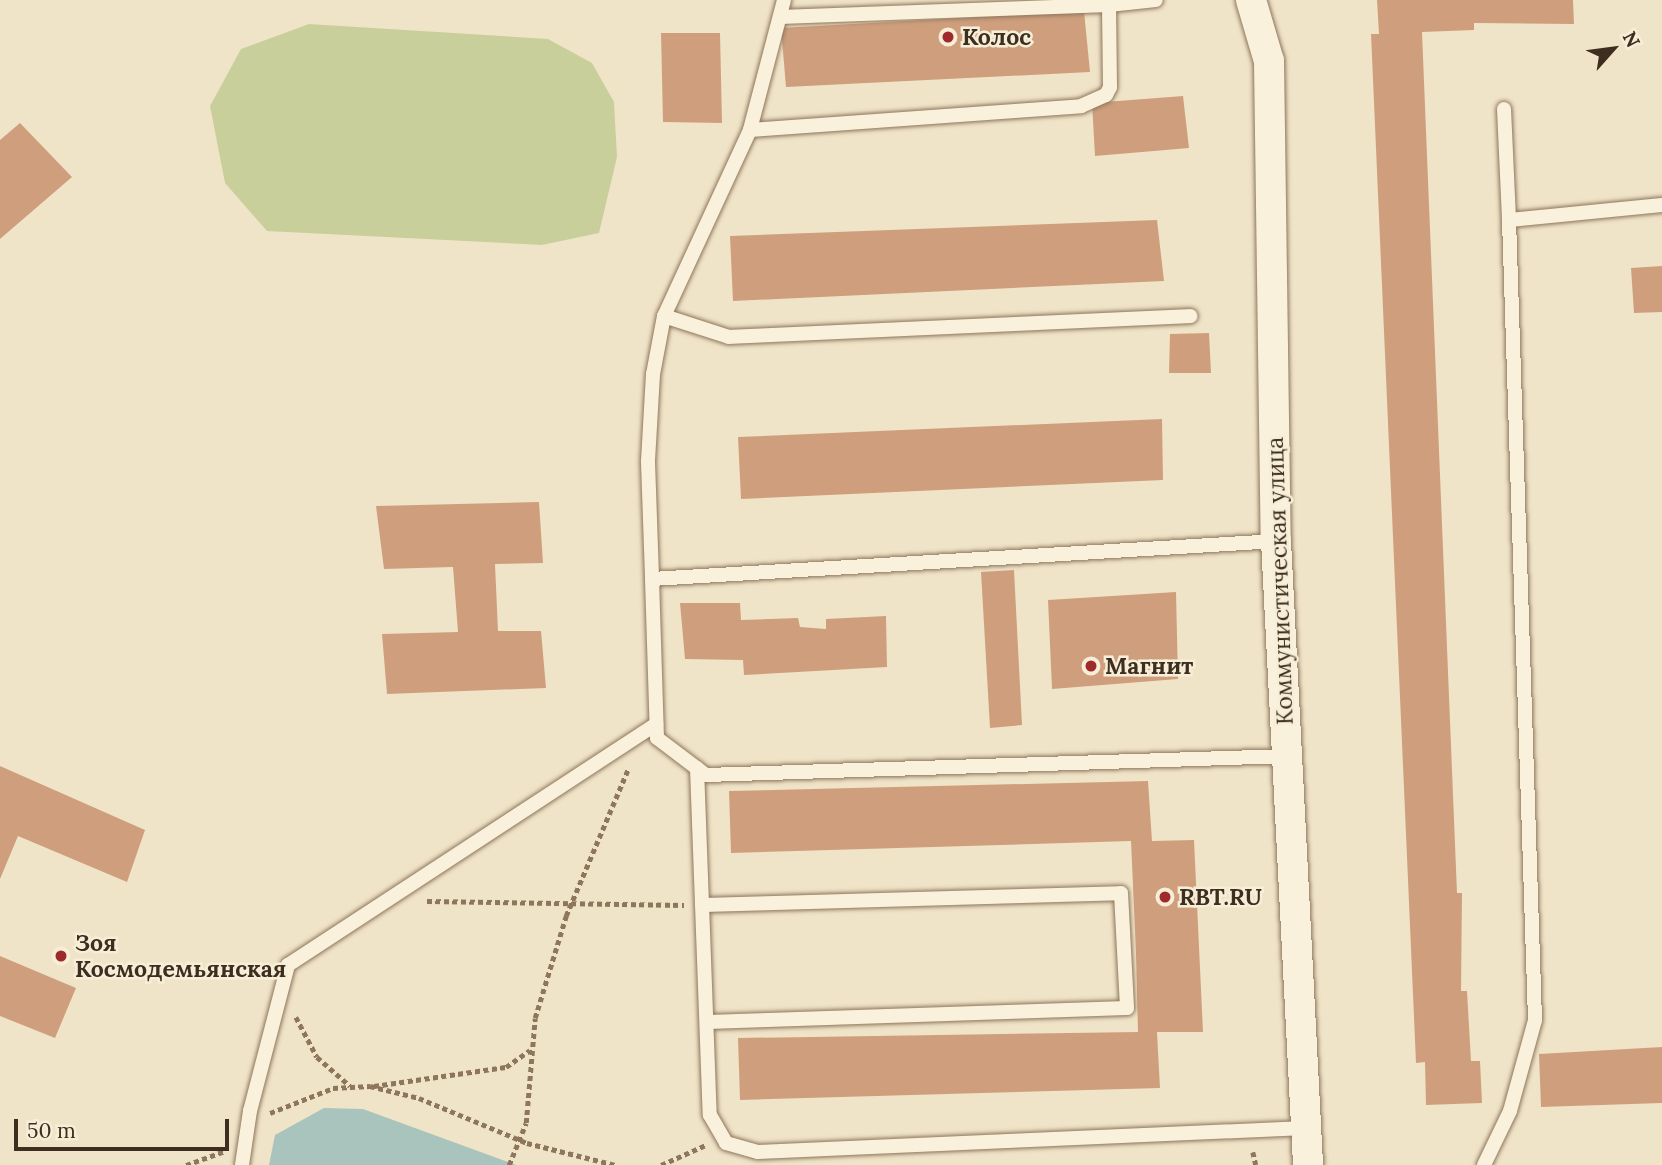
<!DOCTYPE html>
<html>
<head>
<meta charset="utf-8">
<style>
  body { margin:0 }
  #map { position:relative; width:1662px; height:1165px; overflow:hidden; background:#f0e4c8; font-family:Lora,serif }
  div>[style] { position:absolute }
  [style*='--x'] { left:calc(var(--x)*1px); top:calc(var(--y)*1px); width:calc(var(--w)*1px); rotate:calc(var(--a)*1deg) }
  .green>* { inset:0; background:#c9cf9b }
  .water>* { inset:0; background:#a9c4bc }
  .building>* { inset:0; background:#cf9f7d }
  .path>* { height:4.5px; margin-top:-2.25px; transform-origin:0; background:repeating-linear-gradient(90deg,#8d765c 0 5px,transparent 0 8.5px) }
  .roads { filter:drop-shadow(0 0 2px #8d765c) drop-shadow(0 0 2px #8d765c) }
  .service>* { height:14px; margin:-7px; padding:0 7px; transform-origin:7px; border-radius:7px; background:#faf1dc }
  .minor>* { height:30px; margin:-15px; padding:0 15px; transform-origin:15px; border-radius:15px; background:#faf1dc }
  .dots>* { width:19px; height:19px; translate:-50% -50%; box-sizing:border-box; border:4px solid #f7eed8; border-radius:50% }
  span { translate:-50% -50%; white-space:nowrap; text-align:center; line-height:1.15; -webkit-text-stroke:5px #f7eed8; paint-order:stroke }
  .poi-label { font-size:23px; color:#3d2e20; font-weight:700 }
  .left { translate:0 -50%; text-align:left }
  .street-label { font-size:23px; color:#3d2e20 }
  .north { position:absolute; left:1578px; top:14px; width:70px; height:70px; -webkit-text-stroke:5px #f7eed8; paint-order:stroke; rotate:62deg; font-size:19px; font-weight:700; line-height:28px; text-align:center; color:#3d2e20 }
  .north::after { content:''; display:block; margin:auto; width:24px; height:32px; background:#3d2e20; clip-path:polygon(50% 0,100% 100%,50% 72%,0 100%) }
  .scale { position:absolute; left:14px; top:1119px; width:215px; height:32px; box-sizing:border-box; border:4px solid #3d2e20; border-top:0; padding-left:9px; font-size:21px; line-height:24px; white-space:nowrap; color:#3d2e20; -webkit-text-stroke:5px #f7eed8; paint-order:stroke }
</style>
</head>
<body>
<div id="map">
  <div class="green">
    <div style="clip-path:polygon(309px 24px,548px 39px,592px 63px,614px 102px,617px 157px,599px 233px,542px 245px,267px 231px,225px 183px,210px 106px,241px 49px)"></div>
  </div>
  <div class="water">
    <div style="clip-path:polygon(324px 1108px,363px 1109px,516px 1165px,269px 1165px,275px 1135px)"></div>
  </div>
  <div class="building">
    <div style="clip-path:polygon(1377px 0,1573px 0,1574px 24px,1474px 23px,1474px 30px,1422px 32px,1457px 893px,1462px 893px,1461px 991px,1467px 991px,1471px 1061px,1480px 1061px,1482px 1103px,1426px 1105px,1425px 1062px,1416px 1063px,1371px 34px,1379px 34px)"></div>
    <div style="clip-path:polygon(1084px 11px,1090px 72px,786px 87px,781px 28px)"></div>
    <div style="clip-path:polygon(661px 33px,720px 33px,722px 123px,663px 122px)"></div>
    <div style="clip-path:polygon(1183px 96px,1189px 148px,1095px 156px,1092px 103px)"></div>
    <div style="clip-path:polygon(20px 123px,72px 177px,0 239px,0 140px)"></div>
    <div style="clip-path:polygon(1157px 220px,1164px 281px,733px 301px,730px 236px)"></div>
    <div style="clip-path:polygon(1662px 266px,1662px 312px,1634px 313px,1631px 268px)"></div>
    <div style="clip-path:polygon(1209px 333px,1211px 373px,1169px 373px,1170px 334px)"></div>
    <div style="clip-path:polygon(1162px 419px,1163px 480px,741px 499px,738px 437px)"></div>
    <div style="clip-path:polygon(539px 502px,543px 563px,495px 564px,498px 631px,541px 631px,546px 688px,387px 694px,382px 634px,458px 632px,453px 567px,384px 569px,376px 506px)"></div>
    <div style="clip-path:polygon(1014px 570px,1022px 725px,990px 728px,981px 572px)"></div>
    <div style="clip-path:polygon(1176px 592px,1178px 679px,1052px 689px,1048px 600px)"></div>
    <div style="clip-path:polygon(680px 603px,740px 603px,741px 620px,798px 618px,800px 627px,826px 629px,826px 619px,886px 616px,887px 667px,744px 675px,743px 660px,685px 659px)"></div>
    <div style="clip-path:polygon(0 766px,145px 830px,127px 882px,18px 836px,0 879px)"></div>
    <div style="clip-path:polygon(1148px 781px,1152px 841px,1194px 840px,1203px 1032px,1157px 1032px,1160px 1088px,740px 1100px,738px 1038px,1138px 1032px,1136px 953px,1131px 841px,731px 853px,729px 791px)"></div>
    <div style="clip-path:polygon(0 956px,76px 988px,55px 1038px,0 1016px)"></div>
    <div style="clip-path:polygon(1662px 1047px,1662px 1103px,1541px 1107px,1539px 1054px)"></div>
  </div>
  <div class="path">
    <div style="--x:427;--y:901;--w:257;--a:0.9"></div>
    <div style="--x:296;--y:1017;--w:45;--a:62.3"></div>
    <div style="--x:317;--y:1057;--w:44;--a:41.3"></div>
    <div style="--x:374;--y:1086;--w:133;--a:-8.2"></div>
    <div style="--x:506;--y:1067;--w:29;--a:-35"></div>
    <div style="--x:270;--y:1113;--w:68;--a:-21.6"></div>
    <div style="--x:333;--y:1088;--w:37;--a:-3"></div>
    <div style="--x:370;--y:1086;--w:50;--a:13.8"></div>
    <div style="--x:419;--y:1098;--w:117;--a:22.6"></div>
    <div style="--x:527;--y:1143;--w:91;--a:14"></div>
    <div style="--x:1253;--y:1152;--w:13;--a:77"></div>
    <div style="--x:186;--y:1165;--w:41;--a:-19.7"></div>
    <div style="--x:509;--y:1165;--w:45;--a:-68"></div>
    <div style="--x:526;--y:1123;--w:105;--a:-85.1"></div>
    <div style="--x:535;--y:1018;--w:107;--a:-73.1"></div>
    <div style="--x:566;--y:916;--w:160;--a:-67.1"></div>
    <div style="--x:661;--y:1165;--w:49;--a:-24"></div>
  </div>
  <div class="roads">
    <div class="service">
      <div style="--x:784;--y:0;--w:134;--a:104.7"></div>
      <div style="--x:750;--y:130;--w:205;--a:114.8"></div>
      <div style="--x:664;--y:316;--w:59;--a:100.7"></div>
      <div style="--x:653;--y:374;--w:88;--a:93.3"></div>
      <div style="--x:648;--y:462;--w:117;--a:88"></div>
      <div style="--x:652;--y:579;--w:625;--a:-3.48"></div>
      <div style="--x:780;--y:17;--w:329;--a:-2.1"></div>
      <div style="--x:1504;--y:109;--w:111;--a:87.4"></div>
      <div style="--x:750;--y:130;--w:332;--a:-4.1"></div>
      <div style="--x:1081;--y:106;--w:27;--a:-24"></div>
      <div style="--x:1106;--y:95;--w:9;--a:-63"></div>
      <div style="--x:1110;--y:87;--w:82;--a:-90.7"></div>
      <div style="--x:1109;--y:5;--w:47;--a:-6.1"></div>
      <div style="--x:664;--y:316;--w:68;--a:17.9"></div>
      <div style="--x:729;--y:337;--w:462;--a:-2.6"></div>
      <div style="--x:652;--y:579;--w:159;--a:88.2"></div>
      <div style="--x:657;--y:738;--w:61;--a:37.1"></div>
      <div style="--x:706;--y:775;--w:582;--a:-1.87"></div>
      <div style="--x:697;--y:768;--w:347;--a:87.9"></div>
      <div style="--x:710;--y:1115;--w:32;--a:60"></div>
      <div style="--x:726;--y:1143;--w:33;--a:16"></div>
      <div style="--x:758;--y:1152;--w:548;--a:-2.51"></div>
      <div style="--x:702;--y:905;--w:419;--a:-1.6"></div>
      <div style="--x:1121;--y:893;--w:115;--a:87"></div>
      <div style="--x:1127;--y:1008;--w:420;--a:178.1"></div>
      <div style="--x:242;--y:1165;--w:55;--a:-81.6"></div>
      <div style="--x:250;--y:1111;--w:151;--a:-75.4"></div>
      <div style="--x:288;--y:965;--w:440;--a:-33.2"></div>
      <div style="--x:1484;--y:1165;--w:60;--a:-64.3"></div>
      <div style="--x:1510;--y:1111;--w:94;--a:-74.6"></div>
      <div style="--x:1535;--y:1020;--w:800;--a:-91.86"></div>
      <div style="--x:1509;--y:220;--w:154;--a:-5.6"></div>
    </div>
    <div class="minor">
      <div style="--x:1251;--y:0;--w:64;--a:73.6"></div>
      <div style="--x:1269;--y:61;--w:480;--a:89.2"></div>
      <div style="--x:1276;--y:541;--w:625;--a:87.06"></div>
    </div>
  </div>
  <div class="dots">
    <div style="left:948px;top:37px;background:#9e2a2b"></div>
    <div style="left:1091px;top:666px;background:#9e2a2b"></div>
    <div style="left:1165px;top:897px;background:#9e2a2b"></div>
    <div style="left:61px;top:956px;background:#9e2a2b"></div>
  </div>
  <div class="poi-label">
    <span class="left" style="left:962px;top:37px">Колос</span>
    <span class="left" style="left:1105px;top:666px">Магнит</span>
    <span class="left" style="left:1179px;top:897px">RBT.RU</span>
    <span class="left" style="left:75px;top:956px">Зоя<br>Космодемьянская</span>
  </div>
  <div class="street-label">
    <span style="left:1280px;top:581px;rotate:-92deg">Коммунистическая улица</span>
  </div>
  <div class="north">N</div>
  <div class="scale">50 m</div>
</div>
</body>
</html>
